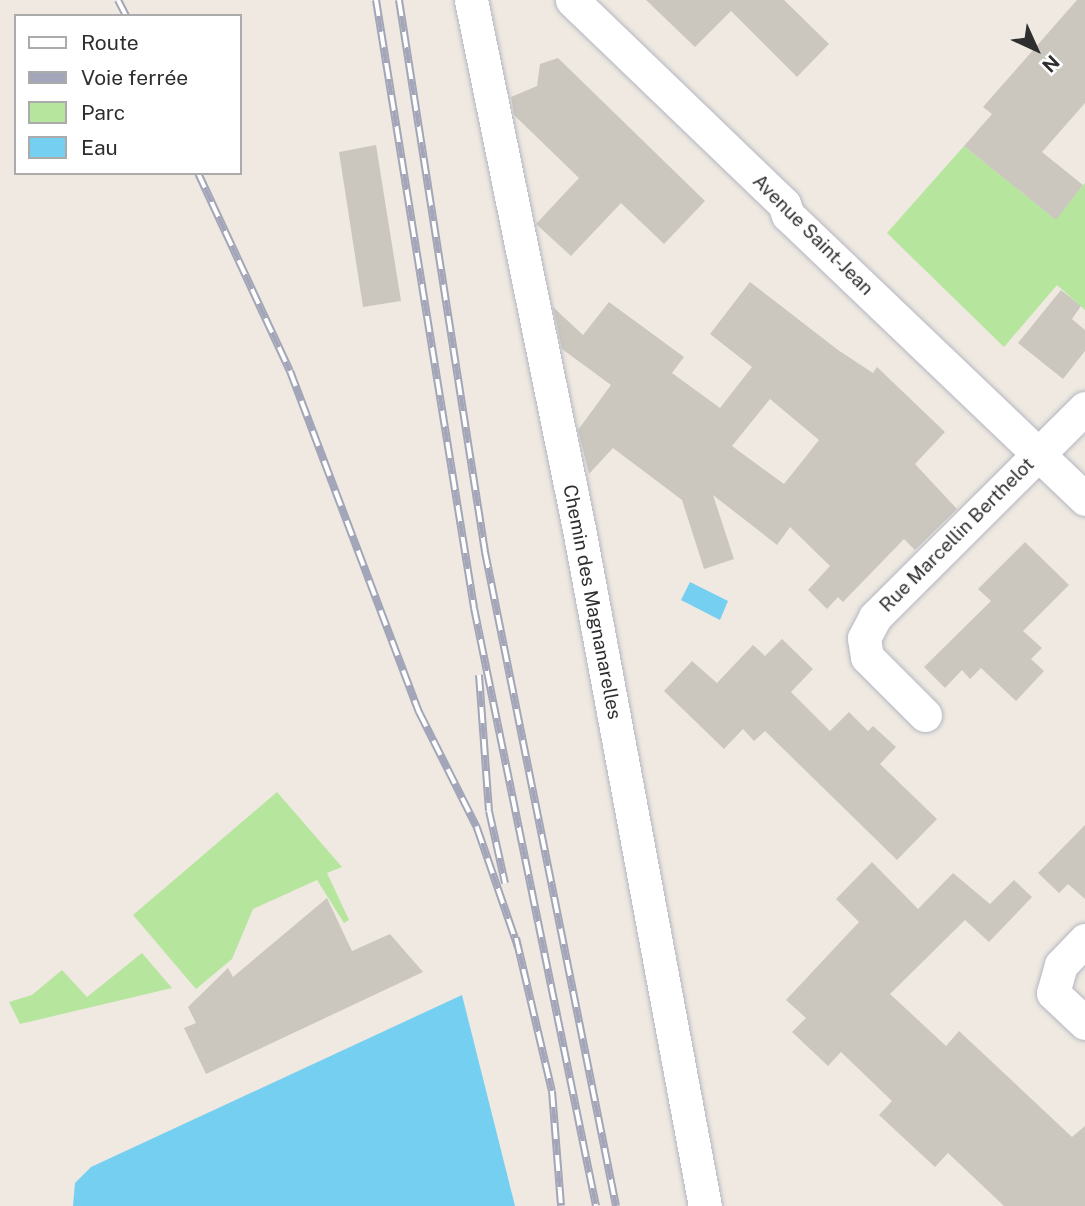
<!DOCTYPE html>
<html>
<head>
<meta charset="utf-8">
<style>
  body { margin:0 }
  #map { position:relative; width:1085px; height:1206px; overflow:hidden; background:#efe9e1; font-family:"Public Sans",sans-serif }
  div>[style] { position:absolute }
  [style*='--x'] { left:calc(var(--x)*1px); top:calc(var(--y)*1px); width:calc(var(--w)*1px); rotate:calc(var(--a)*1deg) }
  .green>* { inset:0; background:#b6e59e }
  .water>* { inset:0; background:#75cff0 }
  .building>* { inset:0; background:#cbc7bf }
  .roads { filter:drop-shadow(0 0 2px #b4b7c1) drop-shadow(0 0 2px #b4b7c1) }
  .minor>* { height:33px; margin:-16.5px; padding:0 16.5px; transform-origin:16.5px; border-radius:16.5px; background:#fff }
  .rail>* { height:8px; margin-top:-4px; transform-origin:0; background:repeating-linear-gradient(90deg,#fff 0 16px,#a3a6b8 0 32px); box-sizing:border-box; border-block:2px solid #a3a6b8 }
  span { translate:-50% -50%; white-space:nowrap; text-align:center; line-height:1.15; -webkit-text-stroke:6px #fff; paint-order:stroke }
  .street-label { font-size:19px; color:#2e2e2e }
  .legend { position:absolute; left:14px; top:14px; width:228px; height:161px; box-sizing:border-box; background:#fff; border:2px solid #ababab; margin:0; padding:9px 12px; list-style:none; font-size:21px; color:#2e2e2e }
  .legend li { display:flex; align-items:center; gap:14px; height:35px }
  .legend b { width:35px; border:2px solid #ababab }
  .north { position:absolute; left:1001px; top:14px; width:70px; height:70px; -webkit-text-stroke:5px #fff; paint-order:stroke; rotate:135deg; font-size:19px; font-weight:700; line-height:28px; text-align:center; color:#2e2e2e }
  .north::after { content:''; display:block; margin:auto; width:24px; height:32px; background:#2e2e2e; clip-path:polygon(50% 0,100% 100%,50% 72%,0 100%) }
</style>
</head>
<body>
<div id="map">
  <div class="green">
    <div style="clip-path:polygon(964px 146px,1055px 219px,1085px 183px,1085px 310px,1057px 285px,1004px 347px,887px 233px)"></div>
    <div style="clip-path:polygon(277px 792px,342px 867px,327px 873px,349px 920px,344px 923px,317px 880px,253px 909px,232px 959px,196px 989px,133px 915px)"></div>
    <div style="clip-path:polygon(142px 953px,172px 988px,20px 1024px,9px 1002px,32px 995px,62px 970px,87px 997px)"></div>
  </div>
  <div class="water">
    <div style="clip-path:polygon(690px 582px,728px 601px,720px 620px,681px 600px)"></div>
    <div style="clip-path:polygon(462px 995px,515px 1206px,73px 1206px,75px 1183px,91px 1167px)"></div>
  </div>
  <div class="building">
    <div style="clip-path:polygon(646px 0,784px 0,829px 44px,797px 77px,731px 11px,695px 47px)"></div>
    <div style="clip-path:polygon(1077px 0,1085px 0,1085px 103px,1042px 152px,1083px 185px,1056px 220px,964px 146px,992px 114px,983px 107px)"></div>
    <div style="clip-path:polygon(558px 58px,705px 201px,664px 244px,621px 203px,571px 256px,536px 224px,579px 178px,514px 115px,511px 97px,537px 86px,540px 64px)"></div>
    <div style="clip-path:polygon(376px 145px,401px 301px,363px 307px,339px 152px)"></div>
    <div style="clip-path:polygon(evenodd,750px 282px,838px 350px,873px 373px,877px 367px,945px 432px,915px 464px,957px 509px,915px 550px,904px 539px,843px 602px,838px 597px,827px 609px,808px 590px,830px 566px,790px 527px,777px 545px,713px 495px,734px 559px,704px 569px,682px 500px,613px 448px,589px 474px,578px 430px,611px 385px,562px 349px,553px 307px,583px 335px,609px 302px,684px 357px,672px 373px,720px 408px,752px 367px,710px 334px,750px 282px,770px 399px,819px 440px,784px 484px,732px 446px,770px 399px)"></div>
    <div style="clip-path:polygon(1061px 290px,1081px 306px,1072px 319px,1085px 330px,1085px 351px,1063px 379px,1018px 343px)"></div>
    <div style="clip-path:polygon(1025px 542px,1069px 585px,1023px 631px,1042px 648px,1031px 659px,1044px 671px,1016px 701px,981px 668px,970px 679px,962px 670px,945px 688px,924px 667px,991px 601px,978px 589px)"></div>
    <div style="clip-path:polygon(782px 639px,813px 669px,791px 692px,830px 731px,849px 712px,868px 731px,873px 726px,896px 747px,880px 764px,937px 819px,897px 860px,765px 731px,754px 741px,743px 729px,724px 749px,664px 691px,692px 661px,717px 683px,753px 645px,765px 656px)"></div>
    <div style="clip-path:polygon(1085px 825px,1085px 899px,1068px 884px,1059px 893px,1038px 873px)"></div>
    <div style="clip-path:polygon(872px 862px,918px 909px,953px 873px,990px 904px,1014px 880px,1032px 897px,989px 942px,965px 920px,890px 994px,946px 1046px,959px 1031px,1072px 1137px,1085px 1126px,1085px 1206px,1004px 1206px,948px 1153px,935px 1167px,879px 1115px,892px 1101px,841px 1052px,828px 1066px,792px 1032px,806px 1018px,786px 1000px,859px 922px,836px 899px)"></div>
    <div style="clip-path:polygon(327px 898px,352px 951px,390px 934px,423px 972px,206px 1074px,184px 1028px,196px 1023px,188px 1007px,228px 968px,233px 977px)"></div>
  </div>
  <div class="roads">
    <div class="minor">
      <div style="--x:471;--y:0;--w:540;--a:78.46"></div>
      <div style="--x:579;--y:529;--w:689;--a:79.46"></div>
      <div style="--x:572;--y:0;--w:294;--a:43.9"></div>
      <div style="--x:784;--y:204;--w:12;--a:70"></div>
      <div style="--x:788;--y:215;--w:411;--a:43.7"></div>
      <div style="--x:925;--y:715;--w:82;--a:-135"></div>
      <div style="--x:867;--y:657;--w:19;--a:-99"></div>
      <div style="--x:864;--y:638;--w:24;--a:-62"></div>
      <div style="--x:875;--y:617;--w:296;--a:-44.9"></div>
      <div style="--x:1085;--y:940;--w:35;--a:134"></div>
      <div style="--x:1061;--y:965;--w:29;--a:106"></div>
      <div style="--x:1053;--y:993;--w:44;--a:43.2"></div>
    </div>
  </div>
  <div class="rail">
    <div style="--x:118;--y:0;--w:18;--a:63"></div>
    <div style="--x:376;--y:0;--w:616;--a:80.84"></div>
    <div style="--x:474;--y:608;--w:610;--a:78.47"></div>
    <div style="--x:399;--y:0;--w:559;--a:81.14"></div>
    <div style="--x:485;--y:552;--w:667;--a:78.67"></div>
    <div style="--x:198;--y:173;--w:218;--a:65.1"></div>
    <div style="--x:290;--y:371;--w:365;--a:69.3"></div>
    <div style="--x:419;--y:712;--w:130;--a:63.4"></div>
    <div style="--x:477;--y:828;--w:126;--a:71"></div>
    <div style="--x:479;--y:675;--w:136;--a:85.8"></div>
    <div style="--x:489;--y:811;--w:74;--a:77.5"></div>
    <div style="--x:516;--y:938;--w:157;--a:76.8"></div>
    <div style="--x:552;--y:1091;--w:115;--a:85.5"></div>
  </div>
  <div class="street-label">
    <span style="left:813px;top:235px;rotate:45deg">Avenue Saint-Jean</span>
    <span style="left:957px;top:535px;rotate:-45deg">Rue Marcellin Berthelot</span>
    <span style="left:592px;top:602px;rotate:79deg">Chemin des Magnanarelles</span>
  </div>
  <ul class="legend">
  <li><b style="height:9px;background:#fff"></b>Route</li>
  <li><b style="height:9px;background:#a3a6b8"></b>Voie ferrée</li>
  <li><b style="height:19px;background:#b6e59e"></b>Parc</li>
  <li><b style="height:19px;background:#75cff0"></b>Eau</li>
  </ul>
  <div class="north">N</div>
</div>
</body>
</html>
